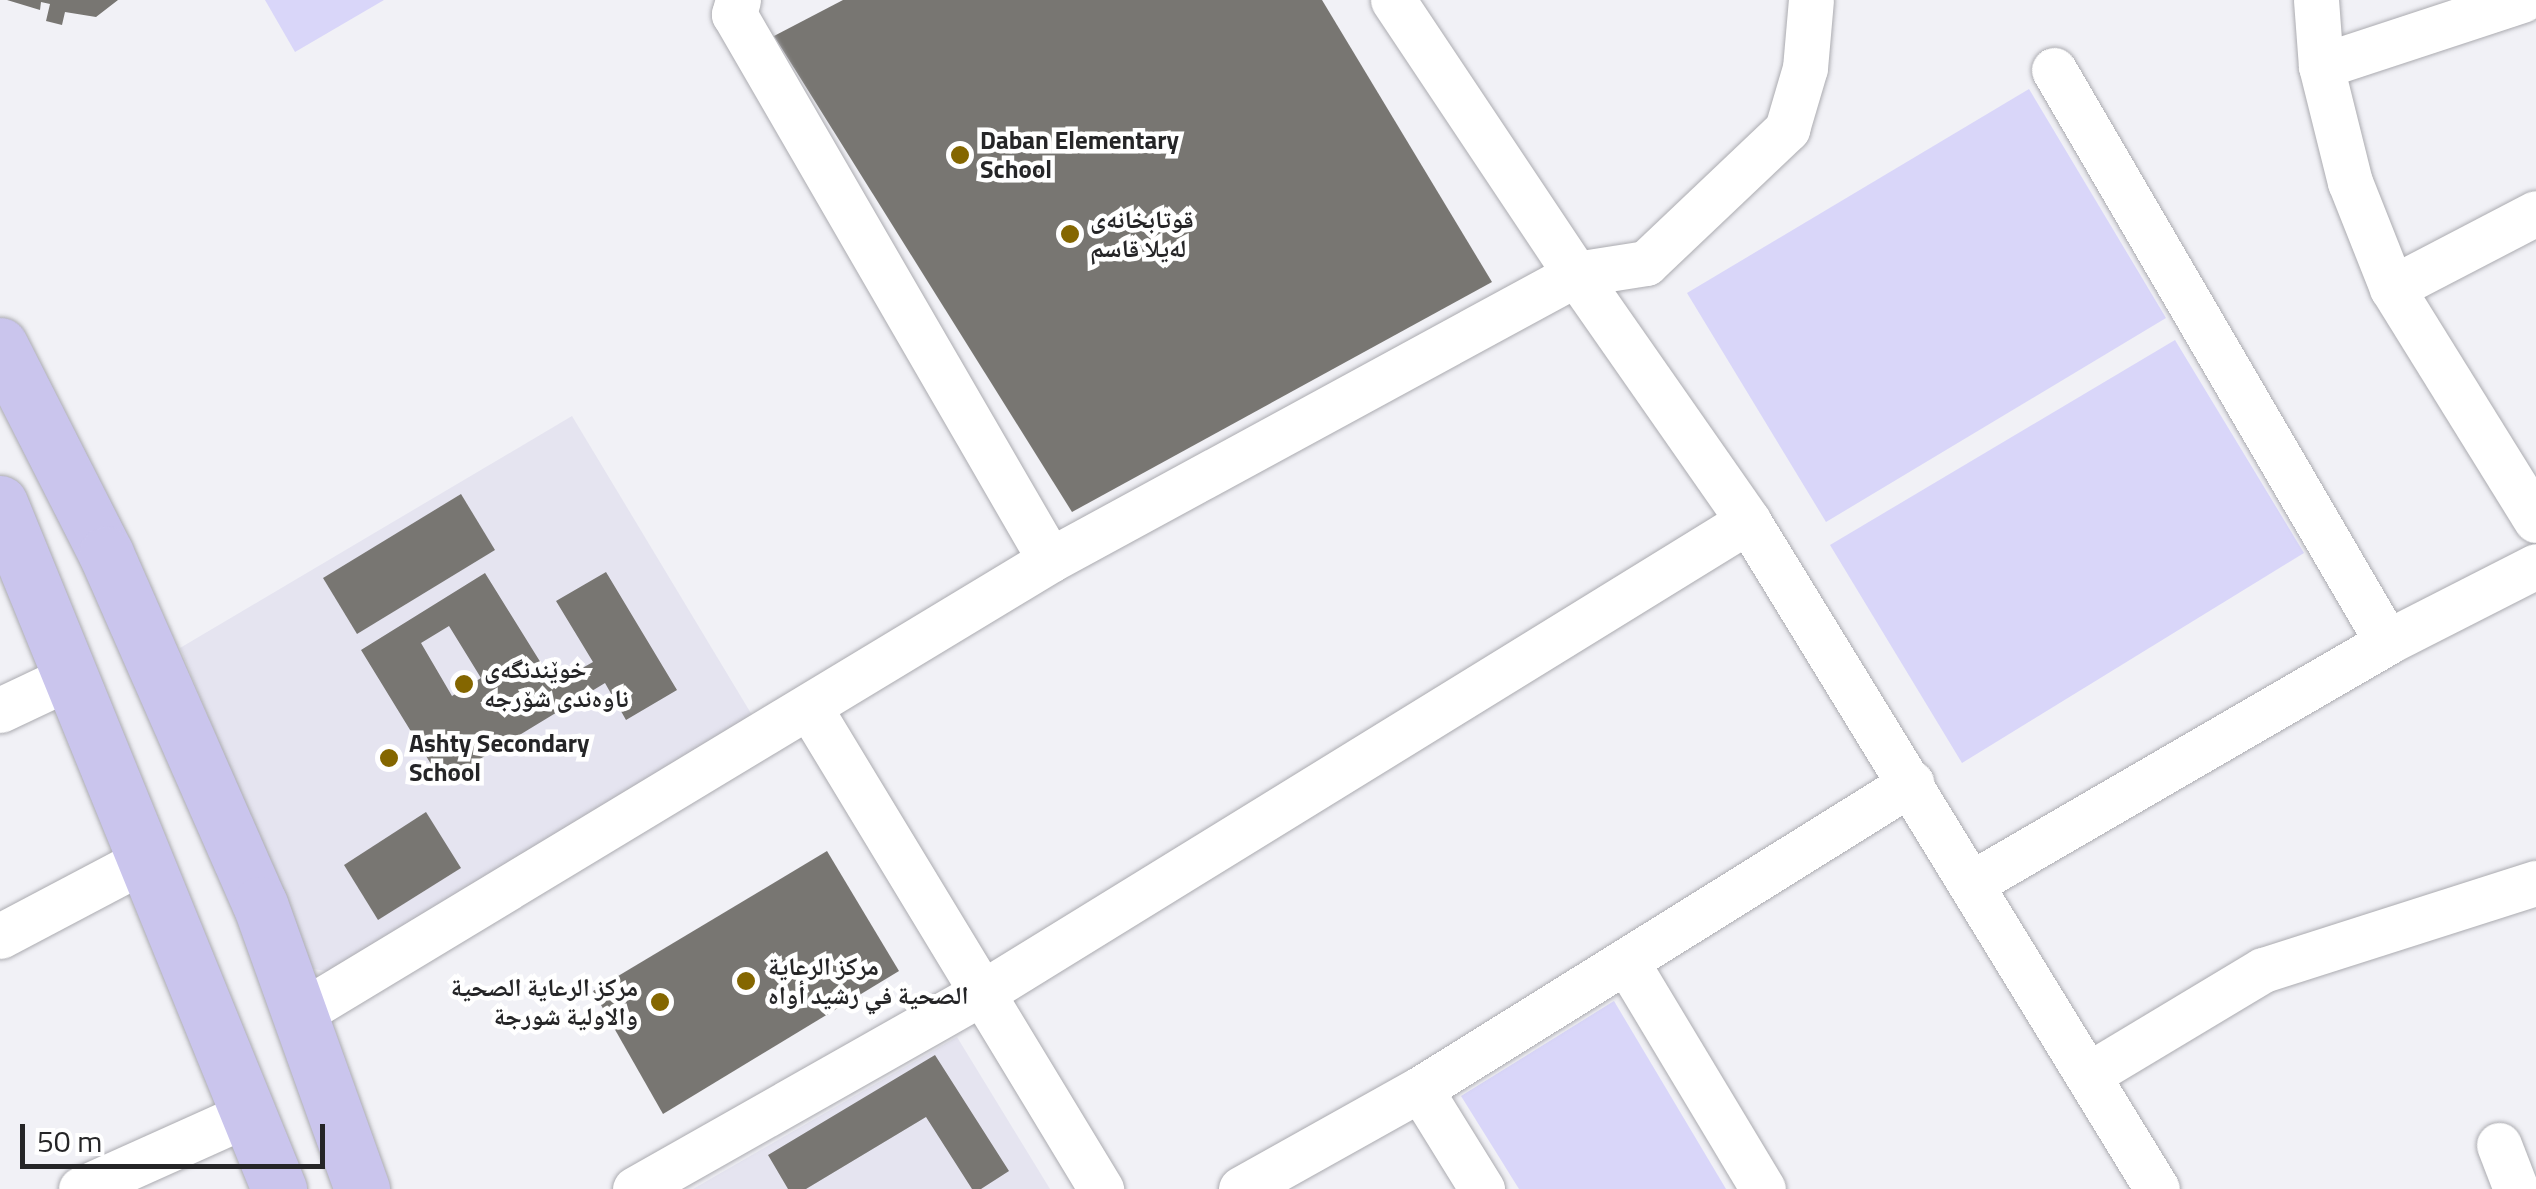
<!DOCTYPE html>
<html>
<head>
<meta charset="utf-8">
<style>
  body { margin:0 }
  #map { position:relative; width:2536px; height:1189px; overflow:hidden; background:#f1f1f6; font-family:"Titillium Web","Noto Naskh Arabic",sans-serif }
  div>[style] { position:absolute }
  [style*='--x'] { left:calc(var(--x)*1px); top:calc(var(--y)*1px); width:calc(var(--w)*1px); rotate:calc(var(--a)*1deg) }
  .built>* { inset:0; background:#e5e4f0 }
  .green>* { inset:0; background:#d9d6f9 }
  .building>* { inset:0; background:#787672 }
  .roads { filter:drop-shadow(0 0 2px #ababb0) drop-shadow(0 0 2px #ababb0) }
  .minor>* { height:45px; margin:-22.5px; padding:0 22.5px; transform-origin:22.5px; border-radius:22.5px; background:#fff }
  .major>* { height:55px; margin:-27.5px; padding:0 27.5px; transform-origin:27.5px; border-radius:27.5px; background:#cac5ed }
  .dots>* { width:28px; height:28px; translate:-50% -50%; box-sizing:border-box; border:5px solid #fff; border-radius:50% }
  span { translate:-50% -50%; white-space:nowrap; text-align:center; line-height:1.15; -webkit-text-stroke:9px #fff; paint-order:stroke }
  .poi-label { font-size:25px; color:#252527; font-weight:700 }
  .left { translate:0 -50%; text-align:left }
  .right { translate:-100% -50%; text-align:right }
  .scale { position:absolute; left:20px; top:1124px; width:305px; height:45px; box-sizing:border-box; border:5px solid #252527; border-top:0; padding-left:12px; font-size:30px; line-height:35px; white-space:nowrap; color:#252527; -webkit-text-stroke:8px #fff; paint-order:stroke }
</style>
</head>
<body>
<div id="map">
  <div class="built">
    <div style="clip-path:polygon(572px 416px,755px 720px,334px 972px,313px 969px,180px 648px)"></div>
    <div style="clip-path:polygon(957px 1037px,1050px 1189px,693px 1189px)"></div>
  </div>
  <div class="green">
    <div style="clip-path:polygon(265px 0,384px 0,295px 52px)"></div>
    <div style="clip-path:polygon(2029px 89px,2166px 318px,1826px 522px,1687px 293px)"></div>
    <div style="clip-path:polygon(2175px 340px,2304px 553px,1962px 763px,1830px 545px)"></div>
    <div style="clip-path:polygon(1614px 1001px,1726px 1189px,1519px 1189px,1461px 1096px)"></div>
  </div>
  <div class="building">
    <div style="clip-path:polygon(7px 0,118px 0,96px 17px,65px 12px,62px 25px,46px 21px,50px 4px,41px 2px,40px 10px)"></div>
    <div style="clip-path:polygon(843px 0,1322px 0,1492px 282px,1072px 512px,774px 36px)"></div>
    <div style="clip-path:polygon(461px 494px,495px 550px,357px 634px,323px 578px)"></div>
    <div style="clip-path:polygon(evenodd,606px 572px,677px 690px,626px 720px,605px 683px,442px 782px,361px 650px,485px 573px,554px 684px,593px 662px,556px 601px,606px 572px,449px 626px,481px 678px,452px 696px,421px 643px,449px 626px)"></div>
    <div style="clip-path:polygon(426px 812px,461px 868px,378px 920px,344px 865px)"></div>
    <div style="clip-path:polygon(827px 851px,899px 971px,663px 1114px,593px 991px)"></div>
    <div style="clip-path:polygon(935px 1055px,1009px 1171px,981px 1189px,972px 1189px,926px 1117px,806px 1189px,788px 1189px,768px 1155px)"></div>
  </div>
  <div class="roads">
    <div class="minor">
      <div style="--x:738;--y:0;--w:15;--a:106"></div>
      <div style="--x:734;--y:14;--w:631;--a:59.94"></div>
      <div style="--x:1393;--y:0;--w:329;--a:56.3"></div>
      <div style="--x:1576;--y:274;--w:301;--a:55.1"></div>
      <div style="--x:1748;--y:521;--w:783;--a:58.52"></div>
      <div style="--x:2316;--y:0;--w:66;--a:85.7"></div>
      <div style="--x:2321;--y:66;--w:120;--a:76"></div>
      <div style="--x:2350;--y:182;--w:114;--a:68.4"></div>
      <div style="--x:2392;--y:288;--w:273;--a:58.2"></div>
      <div style="--x:2321;--y:66;--w:212;--a:-18.2"></div>
      <div style="--x:2054;--y:70;--w:662;--a:59.79"></div>
      <div style="--x:2392;--y:288;--w:162;--a:-27.5"></div>
      <div style="--x:809;--y:707;--w:564;--a:58.79"></div>
      <div style="--x:0;--y:710;--w:82;--a:-25.3"></div>
      <div style="--x:1972;--y:883;--w:480;--a:-30.1"></div>
      <div style="--x:2387;--y:642;--w:167;--a:-27"></div>
      <div style="--x:0;--y:936;--w:167;--a:-27.8"></div>
      <div style="--x:1626;--y:961;--w:266;--a:59"></div>
      <div style="--x:297;--y:1015;--w:880;--a:-31.14"></div>
      <div style="--x:1050;--y:560;--w:599;--a:-28.53"></div>
      <div style="--x:1576;--y:274;--w:71;--a:-8.9"></div>
      <div style="--x:1646;--y:263;--w:195;--a:-43.5"></div>
      <div style="--x:1787;--y:129;--w:64;--a:-73.6"></div>
      <div style="--x:1805;--y:68;--w:68;--a:-85"></div>
      <div style="--x:2088;--y:1075;--w:204;--a:-31"></div>
      <div style="--x:2263;--y:970;--w:287;--a:-17.7"></div>
      <div style="--x:1420;--y:1089;--w:118;--a:58.2"></div>
      <div style="--x:2499;--y:1145;--w:47;--a:68.9"></div>
      <div style="--x:81;--y:1189;--w:185;--a:-24.2"></div>
      <div style="--x:635;--y:1189;--w:399;--a:-29.5"></div>
      <div style="--x:982;--y:993;--w:900;--a:-31.64"></div>
      <div style="--x:1241;--y:1189;--w:205;--a:-29.2"></div>
      <div style="--x:1420;--y:1089;--w:579;--a:-31.93"></div>
    </div>
    <div class="major">
      <div style="--x:0;--y:345;--w:234;--a:63.1"></div>
      <div style="--x:106;--y:554;--w:382;--a:66.3"></div>
      <div style="--x:260;--y:904;--w:303;--a:70.3"></div>
      <div style="--x:0;--y:503;--w:741;--a:67.87"></div>
    </div>
  </div>
  <div class="dots">
    <div style="left:960px;top:155px;background:#846600"></div>
    <div style="left:1070px;top:234px;background:#846600"></div>
    <div style="left:464px;top:684px;background:#846600"></div>
    <div style="left:389px;top:758px;background:#846600"></div>
    <div style="left:746px;top:981px;background:#846600"></div>
    <div style="left:660px;top:1002px;background:#846600"></div>
  </div>
  <div class="poi-label">
    <span class="left" style="left:980px;top:155px">Daban Elementary<br>School</span>
    <span class="left" style="left:1090px;top:234px">قوتابخانەی<br>لەیلا قاسم</span>
    <span class="left" style="left:484px;top:684px">خوێندنگەی<br>ناوەندی شۆرجە</span>
    <span class="left" style="left:409px;top:758px">Ashty Secondary<br>School</span>
    <span class="left" style="left:768px;top:981px">مركز الرعاية<br>الصحية في رشيد أواه</span>
    <span class="right" style="left:638px;top:1002px">مركز الرعاية الصحية<br>والاولية شورجة</span>
  </div>
  <div class="scale">50 m</div>
</div>
</body>
</html>
